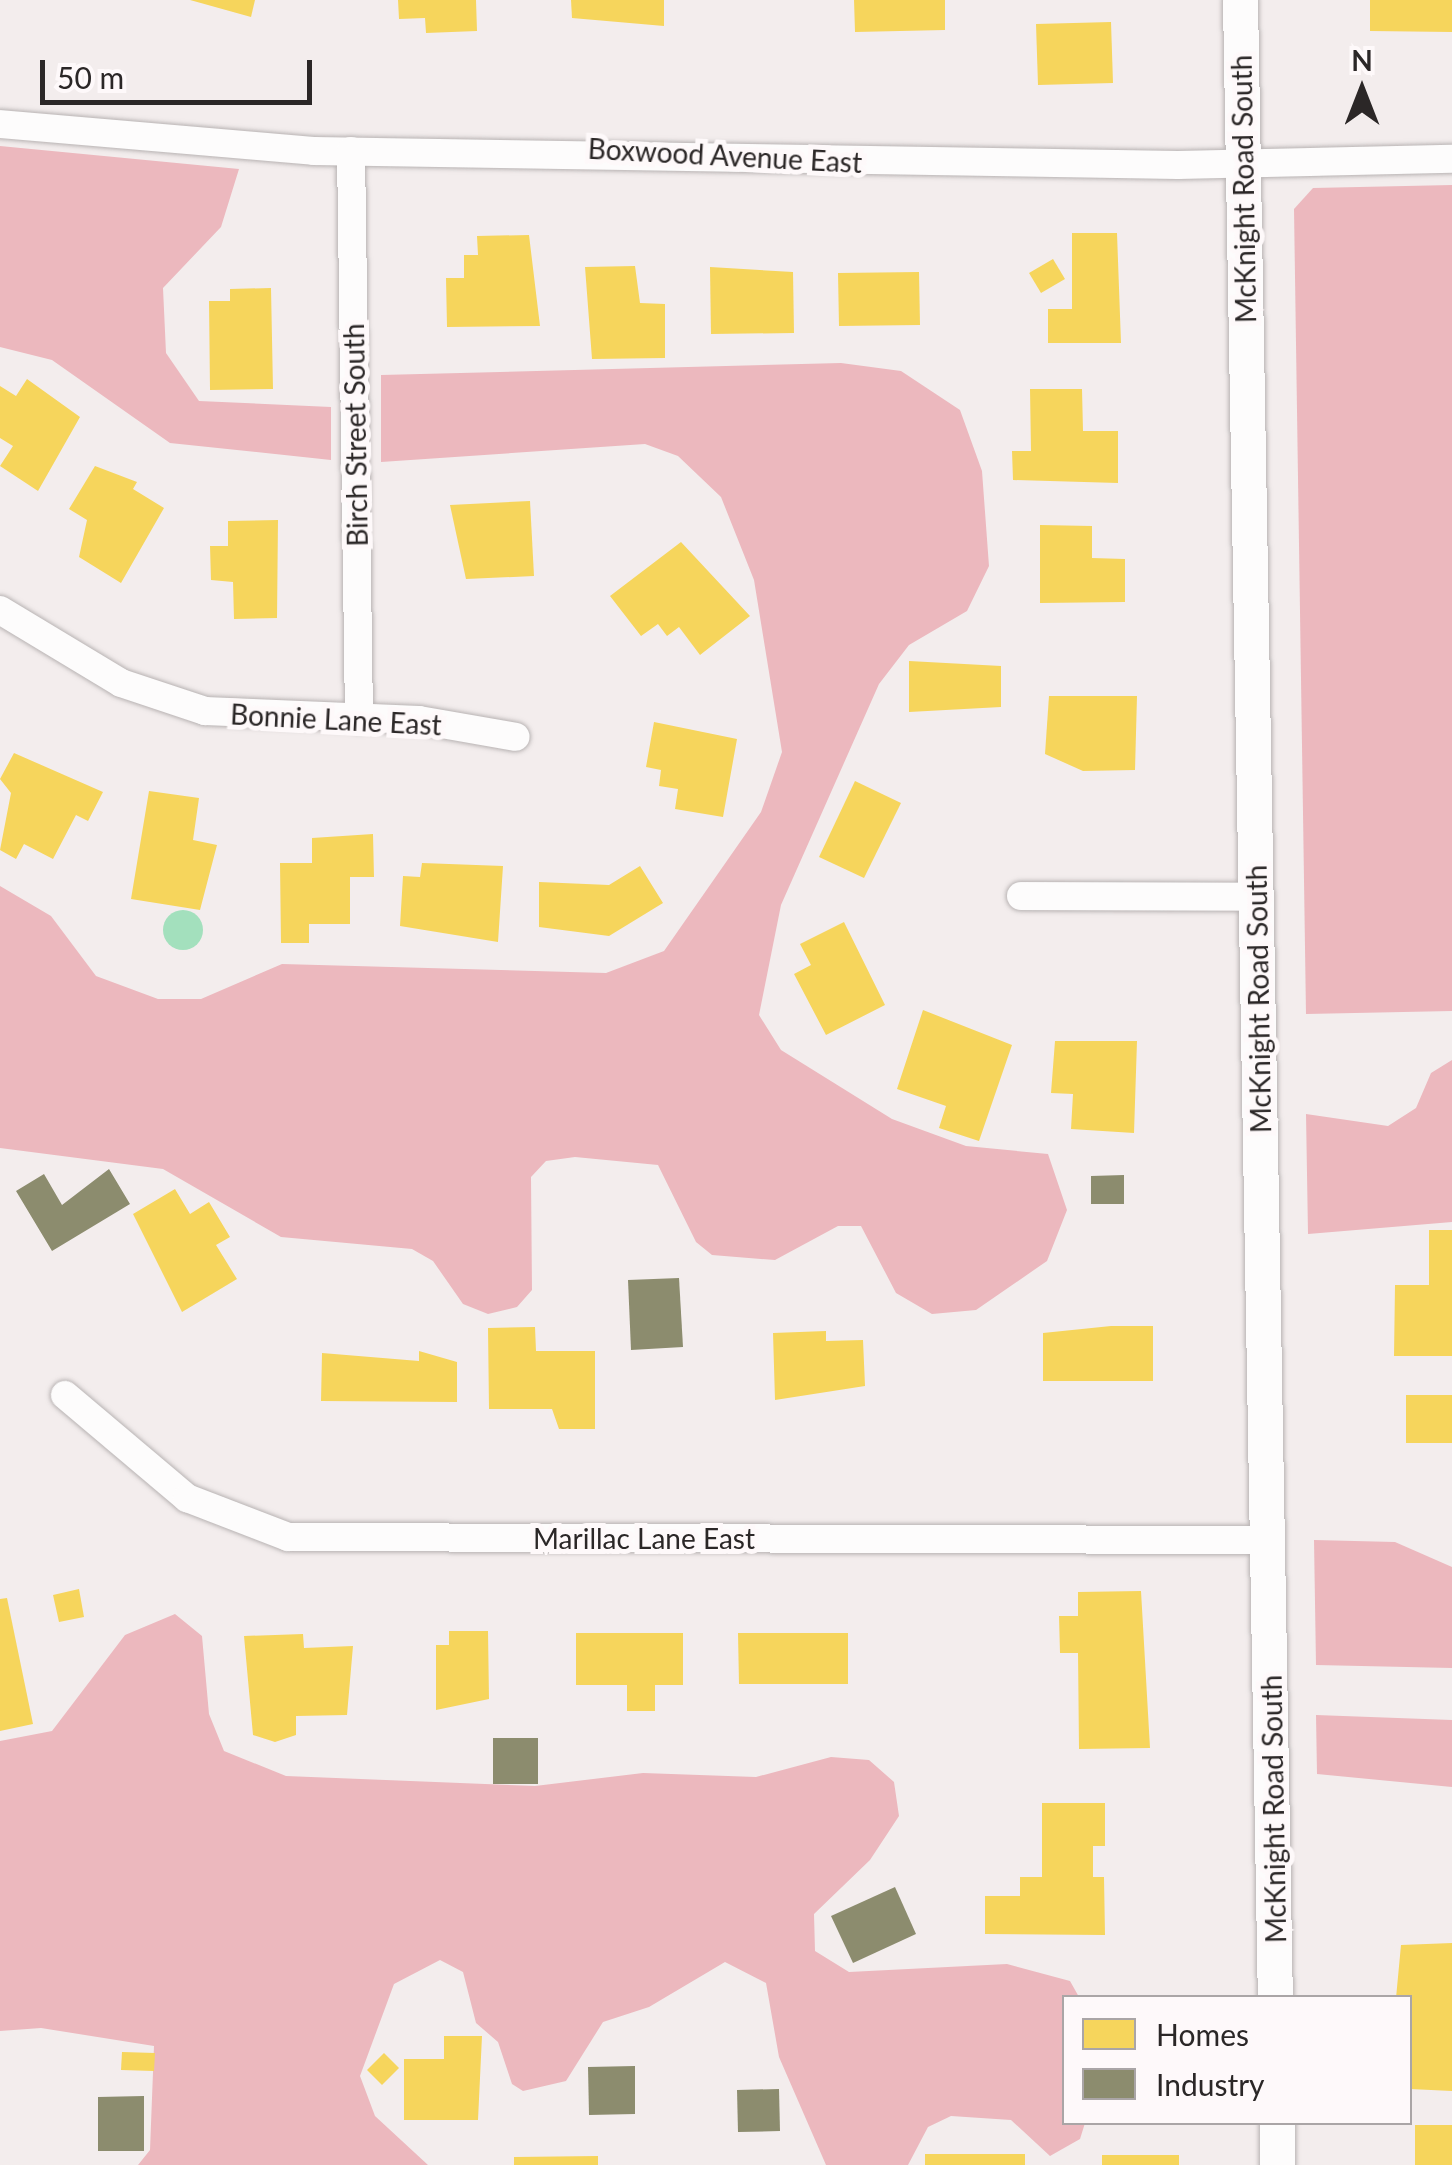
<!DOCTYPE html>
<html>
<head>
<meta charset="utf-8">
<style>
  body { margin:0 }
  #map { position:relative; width:1452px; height:2165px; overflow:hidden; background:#f3eded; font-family:Lato,sans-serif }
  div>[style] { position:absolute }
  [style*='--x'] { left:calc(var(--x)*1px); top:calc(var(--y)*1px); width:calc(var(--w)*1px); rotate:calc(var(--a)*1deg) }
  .forest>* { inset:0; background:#ecb8be }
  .water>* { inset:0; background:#a3e0bd }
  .round { border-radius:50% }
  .homes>* { inset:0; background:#f6d55c }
  .industry>* { inset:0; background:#8c8c6e }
  .roads { filter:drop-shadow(0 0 2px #b8b3b3) drop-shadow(0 0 2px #b8b3b3) }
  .minor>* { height:28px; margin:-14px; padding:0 14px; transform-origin:14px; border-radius:14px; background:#fdfcfc }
  .tertiary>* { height:35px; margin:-17.5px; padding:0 17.5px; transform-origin:17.5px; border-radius:17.5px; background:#fdfcfc }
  span { translate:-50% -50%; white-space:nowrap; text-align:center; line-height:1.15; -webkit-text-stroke:10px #fef9fa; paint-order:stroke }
  .street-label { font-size:28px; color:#2b2727 }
  .legend { position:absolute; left:1062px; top:1995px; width:350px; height:130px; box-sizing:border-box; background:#fef9fa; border:2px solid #aaa5a6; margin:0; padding:12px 18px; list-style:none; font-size:30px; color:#2b2727 }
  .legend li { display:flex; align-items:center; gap:20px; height:50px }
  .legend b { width:50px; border:2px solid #aaa5a6 }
  .north { position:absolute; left:1312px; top:40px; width:100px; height:100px; -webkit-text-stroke:8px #fef9fa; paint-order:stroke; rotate:0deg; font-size:28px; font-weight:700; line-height:40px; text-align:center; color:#2b2727 }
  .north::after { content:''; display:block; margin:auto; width:35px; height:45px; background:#2b2727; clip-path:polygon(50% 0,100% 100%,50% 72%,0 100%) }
  .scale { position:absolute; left:40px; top:60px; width:272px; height:45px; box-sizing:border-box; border:5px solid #2b2727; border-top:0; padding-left:12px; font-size:30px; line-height:35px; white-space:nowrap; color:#2b2727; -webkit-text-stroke:8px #fef9fa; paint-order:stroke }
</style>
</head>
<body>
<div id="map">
  <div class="forest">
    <div style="clip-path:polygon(0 146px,239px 169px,221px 227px,163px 288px,166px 353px,199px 401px,331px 407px,331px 460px,170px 443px,52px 360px,0 347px)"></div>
    <div style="clip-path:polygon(1452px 185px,1452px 1011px,1306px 1014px,1294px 209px,1313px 188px)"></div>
    <div style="clip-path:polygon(841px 363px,901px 371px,960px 410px,982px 471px,989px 566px,967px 611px,909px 645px,879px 684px,781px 905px,759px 1015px,781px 1050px,892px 1119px,966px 1146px,1048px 1154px,1067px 1210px,1047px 1261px,976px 1310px,932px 1314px,896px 1293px,861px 1226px,838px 1226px,775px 1260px,712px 1255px,696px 1242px,658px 1165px,575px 1157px,546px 1161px,531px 1177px,532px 1290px,517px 1307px,488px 1314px,463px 1304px,433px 1261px,412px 1249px,281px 1237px,163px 1169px,0 1148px,0 886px,51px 916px,96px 976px,158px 999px,201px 999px,282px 964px,606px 973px,664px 951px,761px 812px,782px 752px,754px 580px,721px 497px,678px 456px,645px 444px,381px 462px,381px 375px)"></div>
    <div style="clip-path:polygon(1452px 1060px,1452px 1222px,1308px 1234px,1306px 1114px,1388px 1126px,1416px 1108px,1431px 1073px)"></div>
    <div style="clip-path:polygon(1314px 1540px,1395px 1542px,1452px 1567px,1452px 1668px,1316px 1665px)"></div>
    <div style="clip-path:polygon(175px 1614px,202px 1636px,209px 1714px,224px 1751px,286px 1776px,535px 1786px,643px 1773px,756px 1777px,831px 1757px,869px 1760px,894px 1782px,899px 1816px,870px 1860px,814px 1914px,815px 1951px,849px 1972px,1007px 1964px,1070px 1981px,1079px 1997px,1064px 1998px,1064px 2122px,1085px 2123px,1080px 2139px,1050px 2156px,1011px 2120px,951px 2116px,928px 2127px,908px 2165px,826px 2165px,779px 2057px,766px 1983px,725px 1962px,649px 2007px,603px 2022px,566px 2081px,523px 2091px,512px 2084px,498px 2042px,476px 2023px,463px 1972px,440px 1960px,394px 1984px,360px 2076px,375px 2116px,428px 2165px,138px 2165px,150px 2150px,154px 2046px,41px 2028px,0 2031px,0 1741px,52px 1731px,125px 1635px)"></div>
    <div style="clip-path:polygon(1316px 1715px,1452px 1720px,1452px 1787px,1317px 1774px)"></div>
  </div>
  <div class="water">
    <div class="round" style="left:163px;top:910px;width:40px;height:40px"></div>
  </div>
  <div class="homes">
    <div style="clip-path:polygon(190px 0,255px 0,251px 17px)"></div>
    <div style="clip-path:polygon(398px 0,476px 0,477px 31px,426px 33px,425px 18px,399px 19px)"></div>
    <div style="clip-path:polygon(571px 0,664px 0,664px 26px,572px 18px)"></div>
    <div style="clip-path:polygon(854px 0,945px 0,945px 30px,855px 32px)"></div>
    <div style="clip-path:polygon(1370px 0,1452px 0,1452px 32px,1370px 31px)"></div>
    <div style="clip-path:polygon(1111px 22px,1113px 83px,1038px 85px,1036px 24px)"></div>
    <div style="clip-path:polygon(1072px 233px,1117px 233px,1121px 343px,1048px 343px,1048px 309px,1072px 309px)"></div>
    <div style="clip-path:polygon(529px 235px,540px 326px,447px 327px,446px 278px,464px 278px,464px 255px,478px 255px,477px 236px)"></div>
    <div style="clip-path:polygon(1053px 259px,1065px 279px,1041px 293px,1029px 273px)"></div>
    <div style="clip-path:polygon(635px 266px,640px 303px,665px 304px,665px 358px,592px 359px,585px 267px)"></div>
    <div style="clip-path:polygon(710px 267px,793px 272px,794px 333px,711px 334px)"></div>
    <div style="clip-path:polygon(919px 272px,920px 325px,839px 326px,838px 273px)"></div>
    <div style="clip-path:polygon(271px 288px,273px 389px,210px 390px,209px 301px,230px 301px,230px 289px)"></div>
    <div style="clip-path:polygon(27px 379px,80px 417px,38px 491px,0 466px,13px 446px,0 438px,0 386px,16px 396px)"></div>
    <div style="clip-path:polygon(1030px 389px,1082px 389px,1083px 431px,1118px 431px,1118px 483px,1013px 480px,1012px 451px,1031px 451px)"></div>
    <div style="clip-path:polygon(95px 466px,137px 482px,133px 489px,164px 508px,121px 583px,79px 557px,87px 520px,69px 509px)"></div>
    <div style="clip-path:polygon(530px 501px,534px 576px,466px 579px,450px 505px)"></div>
    <div style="clip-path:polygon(278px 520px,277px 618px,234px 619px,233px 582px,211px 580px,210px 546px,228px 546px,228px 521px)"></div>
    <div style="clip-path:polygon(1040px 525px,1092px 526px,1092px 558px,1125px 559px,1125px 602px,1040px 603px)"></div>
    <div style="clip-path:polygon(681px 542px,750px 616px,700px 655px,679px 627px,667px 636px,658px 624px,641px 636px,610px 596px)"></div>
    <div style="clip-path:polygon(909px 661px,1001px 666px,1001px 707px,909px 712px)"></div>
    <div style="clip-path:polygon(1049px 696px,1137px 696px,1135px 770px,1083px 771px,1045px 754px)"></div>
    <div style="clip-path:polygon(654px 722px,737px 739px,723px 817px,675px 809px,678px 789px,659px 786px,661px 770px,646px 767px)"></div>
    <div style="clip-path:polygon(14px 753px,103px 792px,88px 821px,76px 815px,53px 859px,24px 844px,16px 859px,0 850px,11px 793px,0 779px)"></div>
    <div style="clip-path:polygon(855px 781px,901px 803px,864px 878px,819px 857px)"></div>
    <div style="clip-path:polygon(149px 791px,199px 798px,193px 840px,217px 845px,200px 910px,131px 899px)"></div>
    <div style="clip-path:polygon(373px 834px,374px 877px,350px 877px,350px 924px,309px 924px,309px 943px,281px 943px,280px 863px,312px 863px,312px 838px)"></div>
    <div style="clip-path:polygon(422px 863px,503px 866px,498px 942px,400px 926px,403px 876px,420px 877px)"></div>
    <div style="clip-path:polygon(640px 866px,663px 903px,609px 936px,539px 927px,539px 882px,609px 885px)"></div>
    <div style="clip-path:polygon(844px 922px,885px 1005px,826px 1035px,794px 974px,811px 965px,800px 944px)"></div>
    <div style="clip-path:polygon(923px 1010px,1012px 1045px,979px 1141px,939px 1128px,946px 1106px,897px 1089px)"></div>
    <div style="clip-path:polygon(1055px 1041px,1137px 1041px,1134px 1133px,1071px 1129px,1073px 1094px,1051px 1093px)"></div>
    <div style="clip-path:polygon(175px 1189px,190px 1214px,209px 1202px,230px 1237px,216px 1245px,237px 1279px,182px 1312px,133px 1214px)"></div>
    <div style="clip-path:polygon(1429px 1230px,1452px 1230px,1452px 1356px,1394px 1356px,1395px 1285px,1429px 1285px)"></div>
    <div style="clip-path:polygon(1111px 1326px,1153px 1326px,1153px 1381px,1043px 1381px,1043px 1333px)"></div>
    <div style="clip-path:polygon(535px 1327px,536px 1351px,595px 1351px,595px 1429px,559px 1429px,552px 1409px,489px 1409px,488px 1328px)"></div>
    <div style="clip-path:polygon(826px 1331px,826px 1341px,863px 1340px,865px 1386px,775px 1400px,773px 1333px)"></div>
    <div style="clip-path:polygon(419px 1351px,457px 1362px,457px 1402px,321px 1401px,322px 1353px,419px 1361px)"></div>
    <div style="clip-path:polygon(1406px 1395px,1452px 1395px,1452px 1443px,1406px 1443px)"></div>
    <div style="clip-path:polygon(79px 1589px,84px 1617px,59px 1622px,53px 1595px)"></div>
    <div style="clip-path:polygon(1141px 1591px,1150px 1748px,1079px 1749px,1078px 1653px,1060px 1653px,1059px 1616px,1078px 1616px,1078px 1592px)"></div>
    <div style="clip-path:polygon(7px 1598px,33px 1724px,0 1731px,0 1599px)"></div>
    <div style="clip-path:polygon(449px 1631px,488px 1631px,489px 1699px,436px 1710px,436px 1645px,449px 1645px)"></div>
    <div style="clip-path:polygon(576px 1633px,683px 1633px,683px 1685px,655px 1685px,655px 1711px,627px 1711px,627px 1685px,576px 1685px)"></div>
    <div style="clip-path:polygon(738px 1633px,848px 1633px,848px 1684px,739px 1684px)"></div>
    <div style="clip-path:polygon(303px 1634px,304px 1648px,353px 1646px,347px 1715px,296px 1716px,296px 1735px,275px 1742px,253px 1735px,244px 1636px)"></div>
    <div style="clip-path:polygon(1042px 1803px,1105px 1803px,1105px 1846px,1093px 1846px,1093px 1877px,1104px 1877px,1105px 1935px,985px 1934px,985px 1896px,1020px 1896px,1020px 1877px,1042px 1877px)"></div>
    <div style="clip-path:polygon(1452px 1943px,1452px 2091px,1410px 2089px,1410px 1998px,1396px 1998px,1401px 1945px)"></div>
    <div style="clip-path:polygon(444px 2036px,482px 2036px,478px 2120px,404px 2120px,404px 2059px,444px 2059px)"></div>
    <div style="clip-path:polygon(122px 2052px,155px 2053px,154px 2071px,121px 2070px)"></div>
    <div style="clip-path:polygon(384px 2053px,399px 2068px,382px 2085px,367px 2070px)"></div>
    <div style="clip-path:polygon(1415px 2125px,1452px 2125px,1452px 2165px,1415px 2165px)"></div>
    <div style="clip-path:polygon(925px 2154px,1025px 2154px,1025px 2165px,925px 2165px)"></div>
    <div style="clip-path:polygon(1102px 2155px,1179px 2155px,1179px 2165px,1102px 2165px)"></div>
    <div style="clip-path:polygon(598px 2156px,598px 2165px,514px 2165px,514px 2157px)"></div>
  </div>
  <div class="industry">
    <div style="clip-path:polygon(109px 1169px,130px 1204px,52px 1251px,16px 1191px,44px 1174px,62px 1205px)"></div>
    <div style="clip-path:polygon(1124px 1175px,1124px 1204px,1091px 1204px,1091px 1176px)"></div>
    <div style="clip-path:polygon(679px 1278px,683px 1347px,631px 1350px,628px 1280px)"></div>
    <div style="clip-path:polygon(493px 1738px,538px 1738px,538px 1784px,493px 1784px)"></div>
    <div style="clip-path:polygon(895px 1887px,916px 1934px,853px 1963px,831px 1916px)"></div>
    <div style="clip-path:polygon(635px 2066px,635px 2114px,589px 2115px,588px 2067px)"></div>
    <div style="clip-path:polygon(779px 2089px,780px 2131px,738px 2132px,737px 2090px)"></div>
    <div style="clip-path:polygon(144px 2096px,144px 2151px,98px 2151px,98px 2097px)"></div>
  </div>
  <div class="roads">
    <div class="minor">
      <div style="--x:0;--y:124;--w:315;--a:4.9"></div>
      <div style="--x:314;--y:151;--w:864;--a:0.93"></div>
      <div style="--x:1178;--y:165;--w:274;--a:-1.3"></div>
      <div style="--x:351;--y:151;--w:568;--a:89.19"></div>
      <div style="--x:0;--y:610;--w:141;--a:31.1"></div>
      <div style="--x:121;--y:683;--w:89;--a:18.4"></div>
      <div style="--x:205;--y:711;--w:214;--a:2.4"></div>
      <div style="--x:419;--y:720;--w:98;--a:9.9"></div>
      <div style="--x:1021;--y:896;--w:235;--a:0.2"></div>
      <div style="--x:65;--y:1395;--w:160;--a:40.2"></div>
      <div style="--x:187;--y:1498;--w:108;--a:21.1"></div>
      <div style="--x:288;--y:1537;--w:982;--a:0.18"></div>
    </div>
    <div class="tertiary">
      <div style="--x:1240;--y:0;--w:1998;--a:89"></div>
      <div style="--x:1277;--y:2122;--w:43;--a:90"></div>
    </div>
  </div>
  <div class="street-label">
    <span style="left:725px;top:155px;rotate:3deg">Boxwood Avenue East</span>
    <span style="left:1243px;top:189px;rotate:-91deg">McKnight Road South</span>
    <span style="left:355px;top:435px;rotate:-91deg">Birch Street South</span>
    <span style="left:336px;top:719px;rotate:3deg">Bonnie Lane East</span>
    <span style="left:1258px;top:999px;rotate:-91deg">McKnight Road South</span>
    <span style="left:644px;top:1538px">Marillac Lane East</span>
    <span style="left:1273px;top:1809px;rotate:-91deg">McKnight Road South</span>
  </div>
  <ul class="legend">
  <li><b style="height:28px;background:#f6d55c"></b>Homes</li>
  <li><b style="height:28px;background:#8c8c6e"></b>Industry</li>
  </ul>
  <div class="north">N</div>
  <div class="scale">50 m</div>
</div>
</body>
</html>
